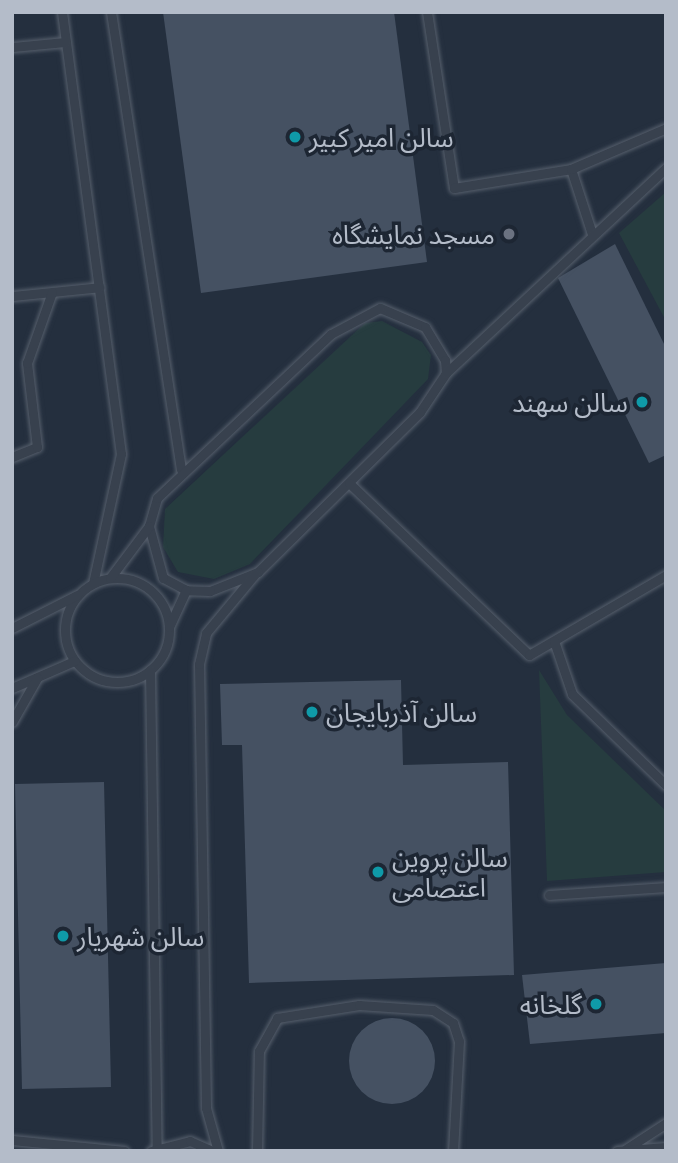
<!DOCTYPE html>
<html>
<head>
<meta charset="utf-8">
<style>
  body { margin:0 }
  #map { position:relative; width:678px; height:1163px; overflow:hidden; background:#242f3e; font-family:"Exo 2","Noto Sans Arabic",sans-serif }
  div>[style] { position:absolute }
  [style*='--x'] { left:calc(var(--x)*1px); top:calc(var(--y)*1px); width:calc(var(--w)*1px); rotate:calc(var(--a)*1deg) }
  .green>* { inset:0; background:#263c3f }
  .building>* { inset:0; background:#455162 }
  .round { border-radius:50% }
  .roads { filter:drop-shadow(0 0 2px #565f6c) drop-shadow(0 0 2px #565f6c) }
  .service>* { height:9px; margin:-4.5px; padding:0 4.5px; transform-origin:4.5px; border-radius:4.5px; background:#38414e }
  .service>.ring { margin:-4.5px; padding:0; box-sizing:content-box; background:none; border:9px solid #38414e; border-radius:50% }
  .dots>* { width:19px; height:19px; translate:-50% -50%; box-sizing:border-box; border:4px solid #1d2633; border-radius:50% }
  span { translate:-50% -50%; white-space:nowrap; text-align:center; line-height:1.15; -webkit-text-stroke:7px #1d2633; paint-order:stroke }
  .poi-label { font-size:26px; color:#b4bcc9 }
  .left { translate:0 -50%; text-align:left }
  .right { translate:-100% -50%; text-align:right }
  .frame { position:absolute; inset:0; border:14px solid #b4bcc9; pointer-events:none }
</style>
</head>
<body>
<div id="map">
  <div class="green">
    <div style="clip-path:polygon(666px 192px,666px 321px,619px 233px)"></div>
    <div style="clip-path:polygon(382px 321px,422px 342px,431px 355px,428px 379px,250px 564px,214px 579px,178px 572px,163px 547px,165px 509px,365px 323px)"></div>
    <div style="clip-path:polygon(539px 670px,567px 715px,666px 811px,666px 872px,547px 881px)"></div>
  </div>
  <div class="building">
    <div style="clip-path:polygon(163px 12px,394px 12px,427px 262px,201px 293px)"></div>
    <div style="clip-path:polygon(615px 244px,666px 348px,666px 455px,649px 463px,558px 278px)"></div>
    <div style="clip-path:polygon(401px 680px,403px 765px,508px 762px,514px 975px,249px 983px,242px 745px,222px 745px,220px 684px)"></div>
    <div style="clip-path:polygon(104px 782px,111px 1087px,22px 1089px,15px 784px)"></div>
    <div style="clip-path:polygon(666px 963px,666px 1033px,530px 1044px,522px 975px)"></div>
    <div class="round" style="left:349px;top:1018px;width:86px;height:86px"></div>
  </div>
  <div class="roads">
    <div class="service">
      <div style="--x:62;--y:12;--w:446;--a:82.4"></div>
      <div style="--x:121;--y:454;--w:132;--a:102.2"></div>
      <div style="--x:111;--y:12;--w:463;--a:81.3"></div>
      <div style="--x:427;--y:12;--w:178;--a:81.3"></div>
      <div style="--x:454;--y:188;--w:119;--a:-9.2"></div>
      <div style="--x:12;--y:47;--w:54;--a:-5.3"></div>
      <div style="--x:592;--y:234;--w:68;--a:-107.9"></div>
      <div style="--x:571;--y:169;--w:103;--a:-23.3"></div>
      <div style="--x:12;--y:296;--w:88;--a:-5.8"></div>
      <div style="--x:380;--y:308;--w:49;--a:22.9"></div>
      <div style="--x:425;--y:327;--w:39;--a:59"></div>
      <div style="--x:445;--y:360;--w:13;--a:86"></div>
      <div style="--x:446;--y:373;--w:47;--a:123.7"></div>
      <div style="--x:420;--y:412;--w:228;--a:135.4"></div>
      <div style="--x:258;--y:572;--w:52;--a:158.4"></div>
      <div style="--x:210;--y:591;--w:24;--a:-178"></div>
      <div style="--x:186;--y:590;--w:26;--a:-152"></div>
      <div style="--x:163;--y:578;--w:54;--a:-105.1"></div>
      <div style="--x:149;--y:526;--w:29;--a:-74"></div>
      <div style="--x:157;--y:498;--w:239;--a:-43.3"></div>
      <div style="--x:331;--y:334;--w:55;--a:-28"></div>
      <div style="--x:446;--y:373;--w:301;--a:-43"></div>
      <div style="--x:12;--y:457;--w:27;--a:-22"></div>
      <div style="--x:37;--y:447;--w:85;--a:-96.8"></div>
      <div style="--x:27;--y:363;--w:75;--a:-70.6"></div>
      <div style="--x:349;--y:483;--w:249;--a:43.7"></div>
      <div style="--x:529;--y:655;--w:159;--a:-30.3"></div>
      <div class="ring" style="left:65px;top:578px;width:95px;height:95px"></div>
      <div style="--x:110;--y:578;--w:65;--a:-53.1"></div>
      <div style="--x:169;--y:627;--w:41;--a:-65.3"></div>
      <div style="--x:12;--y:628;--w:73;--a:-26.9"></div>
      <div style="--x:554;--y:641;--w:56;--a:71.2"></div>
      <div style="--x:572;--y:694;--w:131;--a:44.1"></div>
      <div style="--x:150;--y:670;--w:476;--a:89.2"></div>
      <div style="--x:12;--y:688;--w:68;--a:-23.5"></div>
      <div style="--x:12;--y:722;--w:51;--a:-60.4"></div>
      <div style="--x:549;--y:895;--w:117;--a:-3.9"></div>
      <div style="--x:12;--y:1140;--w:113;--a:5.6"></div>
      <div style="--x:626;--y:1149;--w:48;--a:-33"></div>
      <div style="--x:151;--y:1151;--w:40;--a:-14.4"></div>
      <div style="--x:190;--y:1141;--w:24;--a:24"></div>
      <div style="--x:218;--y:1151;--w:45;--a:-105.6"></div>
      <div style="--x:206;--y:1108;--w:444;--a:-90.9"></div>
      <div style="--x:199;--y:664;--w:32;--a:-77"></div>
      <div style="--x:206;--y:633;--w:77;--a:-50.3"></div>
      <div style="--x:257;--y:1151;--w:100;--a:-88.9"></div>
      <div style="--x:259;--y:1051;--w:38;--a:-61"></div>
      <div style="--x:277;--y:1018;--w:83;--a:-9"></div>
      <div style="--x:359;--y:1005;--w:74;--a:3.9"></div>
      <div style="--x:433;--y:1010;--w:24;--a:33"></div>
      <div style="--x:453;--y:1023;--w:19;--a:72"></div>
      <div style="--x:459;--y:1041;--w:110;--a:93.1"></div>
      <div style="--x:617;--y:1151;--w:49;--a:-4.7"></div>
    </div>
  </div>
  <div class="dots">
    <div style="left:295px;top:137px;background:#0f9aa8"></div>
    <div style="left:509px;top:234px;background:#6b7280"></div>
    <div style="left:642px;top:402px;background:#0f9aa8"></div>
    <div style="left:312px;top:712px;background:#0f9aa8"></div>
    <div style="left:378px;top:872px;background:#0f9aa8"></div>
    <div style="left:63px;top:936px;background:#0f9aa8"></div>
    <div style="left:596px;top:1004px;background:#0f9aa8"></div>
  </div>
  <div class="poi-label">
    <span class="left" style="left:309px;top:137px">سالن امیر کبیر</span>
    <span class="right" style="left:495px;top:234px">مسجد نمایشگاه</span>
    <span class="right" style="left:628px;top:402px">سالن سهند</span>
    <span class="left" style="left:326px;top:712px">سالن آذربایجان</span>
    <span class="left" style="left:392px;top:872px">سالن پروین<br>اعتصامی</span>
    <span class="left" style="left:77px;top:936px">سالن شهریار</span>
    <span class="right" style="left:582px;top:1004px">گلخانه</span>
  </div>
  <div class="frame"></div>
</div>
</body>
</html>
